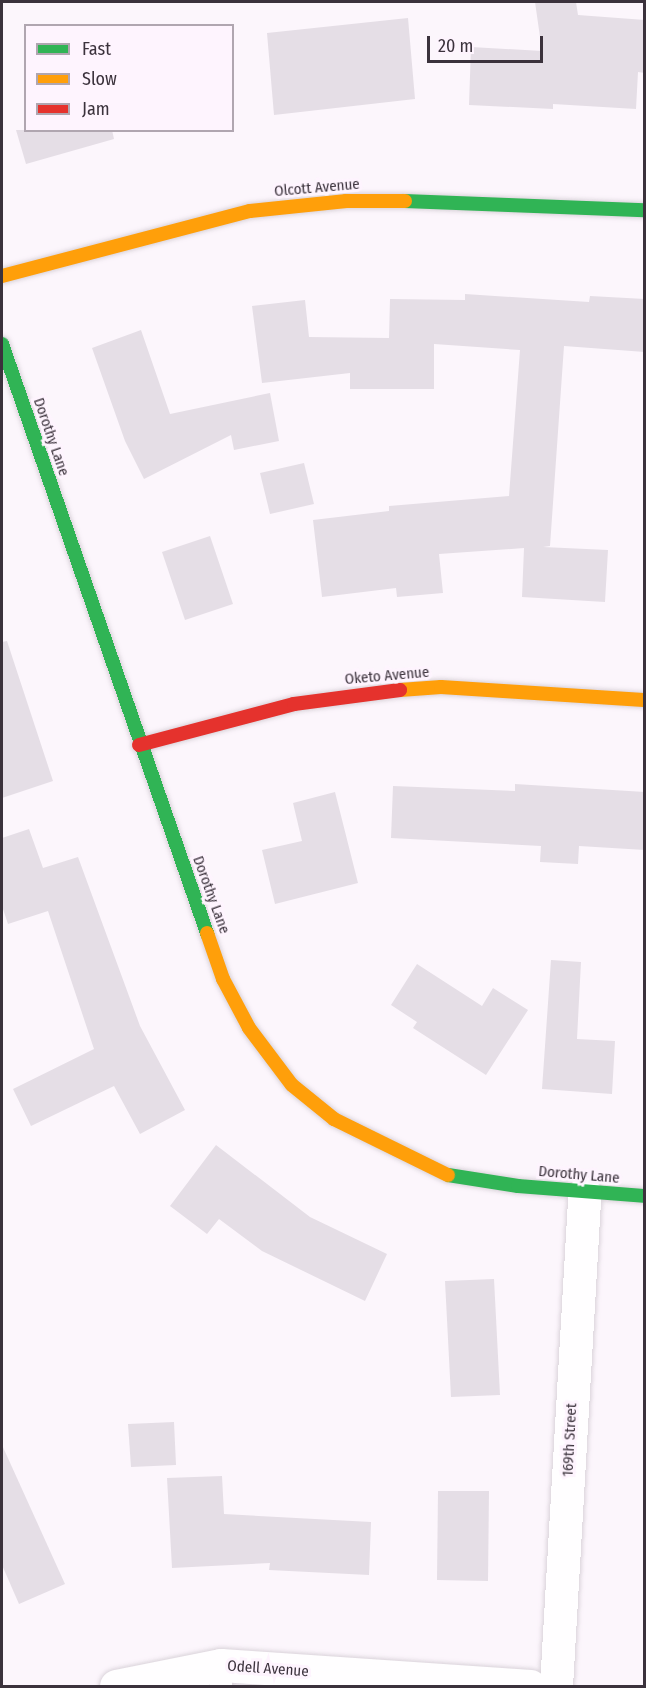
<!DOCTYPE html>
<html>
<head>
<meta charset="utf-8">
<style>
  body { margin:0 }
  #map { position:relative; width:646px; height:1688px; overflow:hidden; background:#fcf6fc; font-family:"Fira Sans Condensed",sans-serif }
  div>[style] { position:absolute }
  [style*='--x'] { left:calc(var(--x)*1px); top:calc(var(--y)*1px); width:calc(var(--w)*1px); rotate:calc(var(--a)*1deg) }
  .building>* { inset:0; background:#e5dee6 }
  .roads { filter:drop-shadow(0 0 2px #dad3da) drop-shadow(0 0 2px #dad3da) }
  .lane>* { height:22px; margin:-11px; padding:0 11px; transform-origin:11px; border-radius:11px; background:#fffeff }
  .street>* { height:33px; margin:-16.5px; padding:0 16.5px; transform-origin:16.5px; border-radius:16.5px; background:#fffeff }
  .fast>* { height:14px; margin:-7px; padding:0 7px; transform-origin:7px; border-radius:7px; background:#30b455 }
  .slow>* { height:14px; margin:-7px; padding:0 7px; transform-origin:7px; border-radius:7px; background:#ff9f0a }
  .jam>* { height:14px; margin:-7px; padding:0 7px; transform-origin:7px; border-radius:7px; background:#e5322d }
  span { translate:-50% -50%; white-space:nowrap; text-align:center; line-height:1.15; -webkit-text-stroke:6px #fef4fe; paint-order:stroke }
  .street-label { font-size:15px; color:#3b323c }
  .frame { position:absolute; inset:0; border:3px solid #3b323c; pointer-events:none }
  .legend { position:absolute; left:24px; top:24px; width:210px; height:108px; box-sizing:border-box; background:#fef4fe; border:2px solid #b0a6b0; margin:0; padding:8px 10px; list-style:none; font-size:18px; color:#3b323c }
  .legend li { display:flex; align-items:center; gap:12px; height:30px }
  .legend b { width:30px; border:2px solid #b0a6b0 }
  .scale { position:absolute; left:427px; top:36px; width:116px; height:27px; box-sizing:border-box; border:3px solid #3b323c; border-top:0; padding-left:8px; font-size:18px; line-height:21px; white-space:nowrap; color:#3b323c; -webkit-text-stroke:4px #fef4fe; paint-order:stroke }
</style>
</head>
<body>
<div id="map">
  <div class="building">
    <div style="clip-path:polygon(535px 2px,576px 2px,578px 15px,645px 20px,645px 73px,638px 72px,636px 109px,553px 104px,553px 109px,469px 105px,471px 47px,542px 51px)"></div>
    <div style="clip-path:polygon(408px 18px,415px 99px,274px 115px,267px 33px)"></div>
    <div style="clip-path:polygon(16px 130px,112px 130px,114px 139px,26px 164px)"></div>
    <div style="clip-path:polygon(465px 294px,589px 302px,590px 296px,645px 299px,645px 352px,564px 346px,550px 546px,543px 547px,608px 550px,605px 602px,522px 597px,524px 548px,439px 554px,443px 593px,397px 597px,396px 588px,322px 597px,313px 520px,389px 511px,389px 506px,509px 496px,520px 350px,434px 344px,434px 389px,350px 389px,350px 373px,262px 383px,252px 306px,305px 300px,309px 337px,389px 338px,390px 299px,465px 300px)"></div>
    <div style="clip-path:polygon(141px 330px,170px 414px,270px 393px,279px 441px,234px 450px,231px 435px,144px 479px,125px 441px,92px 348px)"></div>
    <div style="clip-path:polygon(304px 463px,314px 504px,270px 514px,260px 473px)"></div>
    <div style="clip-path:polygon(210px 536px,233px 604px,185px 620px,162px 552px)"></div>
    <div style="clip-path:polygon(7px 641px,53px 781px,2px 798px,2px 642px)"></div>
    <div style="clip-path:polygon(515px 784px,645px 792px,645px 850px,579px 846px,578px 864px,540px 862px,541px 846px,391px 838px,393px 786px,515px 791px)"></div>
    <div style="clip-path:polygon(335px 792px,358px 883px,275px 904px,262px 850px,302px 841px,293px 803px)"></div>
    <div style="clip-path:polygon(29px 829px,43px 868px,78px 857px,140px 1026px,185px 1110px,140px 1134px,114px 1086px,31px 1126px,13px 1089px,94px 1049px,48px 911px,8px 924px,2px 906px,2px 838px)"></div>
    <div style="clip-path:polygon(551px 960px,581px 962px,577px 1039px,615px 1041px,612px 1094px,542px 1089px)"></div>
    <div style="clip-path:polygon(417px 964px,482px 1006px,493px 988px,528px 1010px,486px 1075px,413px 1028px,417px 1022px,391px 1005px)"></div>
    <div style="clip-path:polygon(216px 1145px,310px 1217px,387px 1254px,365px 1301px,262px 1251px,219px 1219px,207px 1234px,170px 1206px)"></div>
    <div style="clip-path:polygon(494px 1279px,500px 1395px,451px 1397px,445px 1281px)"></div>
    <div style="clip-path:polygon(174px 1422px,176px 1465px,131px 1467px,128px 1424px)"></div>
    <div style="clip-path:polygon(2px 1445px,65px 1584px,19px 1604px,2px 1565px)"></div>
    <div style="clip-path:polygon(222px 1476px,224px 1514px,371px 1522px,369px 1575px,269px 1570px,270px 1563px,172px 1568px,167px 1478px)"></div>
    <div style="clip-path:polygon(438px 1491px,489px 1491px,488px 1581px,437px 1580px)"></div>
  </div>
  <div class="roads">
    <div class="lane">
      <div style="--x:221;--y:1686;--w:21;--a:-90"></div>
    </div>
    <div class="street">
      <div style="--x:116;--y:1686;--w:107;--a:-11.3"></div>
      <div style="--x:221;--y:1665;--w:310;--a:3.9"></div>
      <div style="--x:556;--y:1686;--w:494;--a:-86.7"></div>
    </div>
    <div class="fast">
      <div style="--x:405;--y:201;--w:239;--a:2.2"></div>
      <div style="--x:2;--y:344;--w:624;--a:70.81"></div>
      <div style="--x:448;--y:1175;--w:71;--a:8.9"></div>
      <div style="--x:518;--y:1186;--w:126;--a:4.5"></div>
    </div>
    <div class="slow">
      <div style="--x:2;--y:276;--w:256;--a:-14.7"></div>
      <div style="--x:250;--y:211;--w:97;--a:-5.9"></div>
      <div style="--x:346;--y:201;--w:59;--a:0"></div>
      <div style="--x:400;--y:690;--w:41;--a:-4.2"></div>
      <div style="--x:441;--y:687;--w:203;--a:3.7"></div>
      <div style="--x:207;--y:933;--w:49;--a:70.8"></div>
      <div style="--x:223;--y:979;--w:55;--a:62"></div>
      <div style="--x:249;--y:1028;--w:71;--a:53"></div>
      <div style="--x:292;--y:1085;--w:54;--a:39"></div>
      <div style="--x:334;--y:1119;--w:127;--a:26.2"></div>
    </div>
    <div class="jam">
      <div style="--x:139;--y:745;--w:160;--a:-14.8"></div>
      <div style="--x:294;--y:704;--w:107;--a:-7.5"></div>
    </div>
  </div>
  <div class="street-label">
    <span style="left:317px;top:188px;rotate:-5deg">Olcott Avenue</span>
    <span style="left:51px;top:437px;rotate:71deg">Dorothy Lane</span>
    <span style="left:387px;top:676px;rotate:-5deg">Oketo Avenue</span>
    <span style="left:211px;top:895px;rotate:70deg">Dorothy Lane</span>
    <span style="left:579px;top:1175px;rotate:5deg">Dorothy Lane</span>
    <span style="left:570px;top:1440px;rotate:-87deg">169th Street</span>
    <span style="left:268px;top:1669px;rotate:4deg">Odell Avenue</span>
  </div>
  <div class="frame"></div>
  <ul class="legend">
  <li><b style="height:8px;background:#30b455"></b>Fast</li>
  <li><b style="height:8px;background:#ff9f0a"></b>Slow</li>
  <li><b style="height:8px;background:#e5322d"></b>Jam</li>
  </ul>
  <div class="scale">20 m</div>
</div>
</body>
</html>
